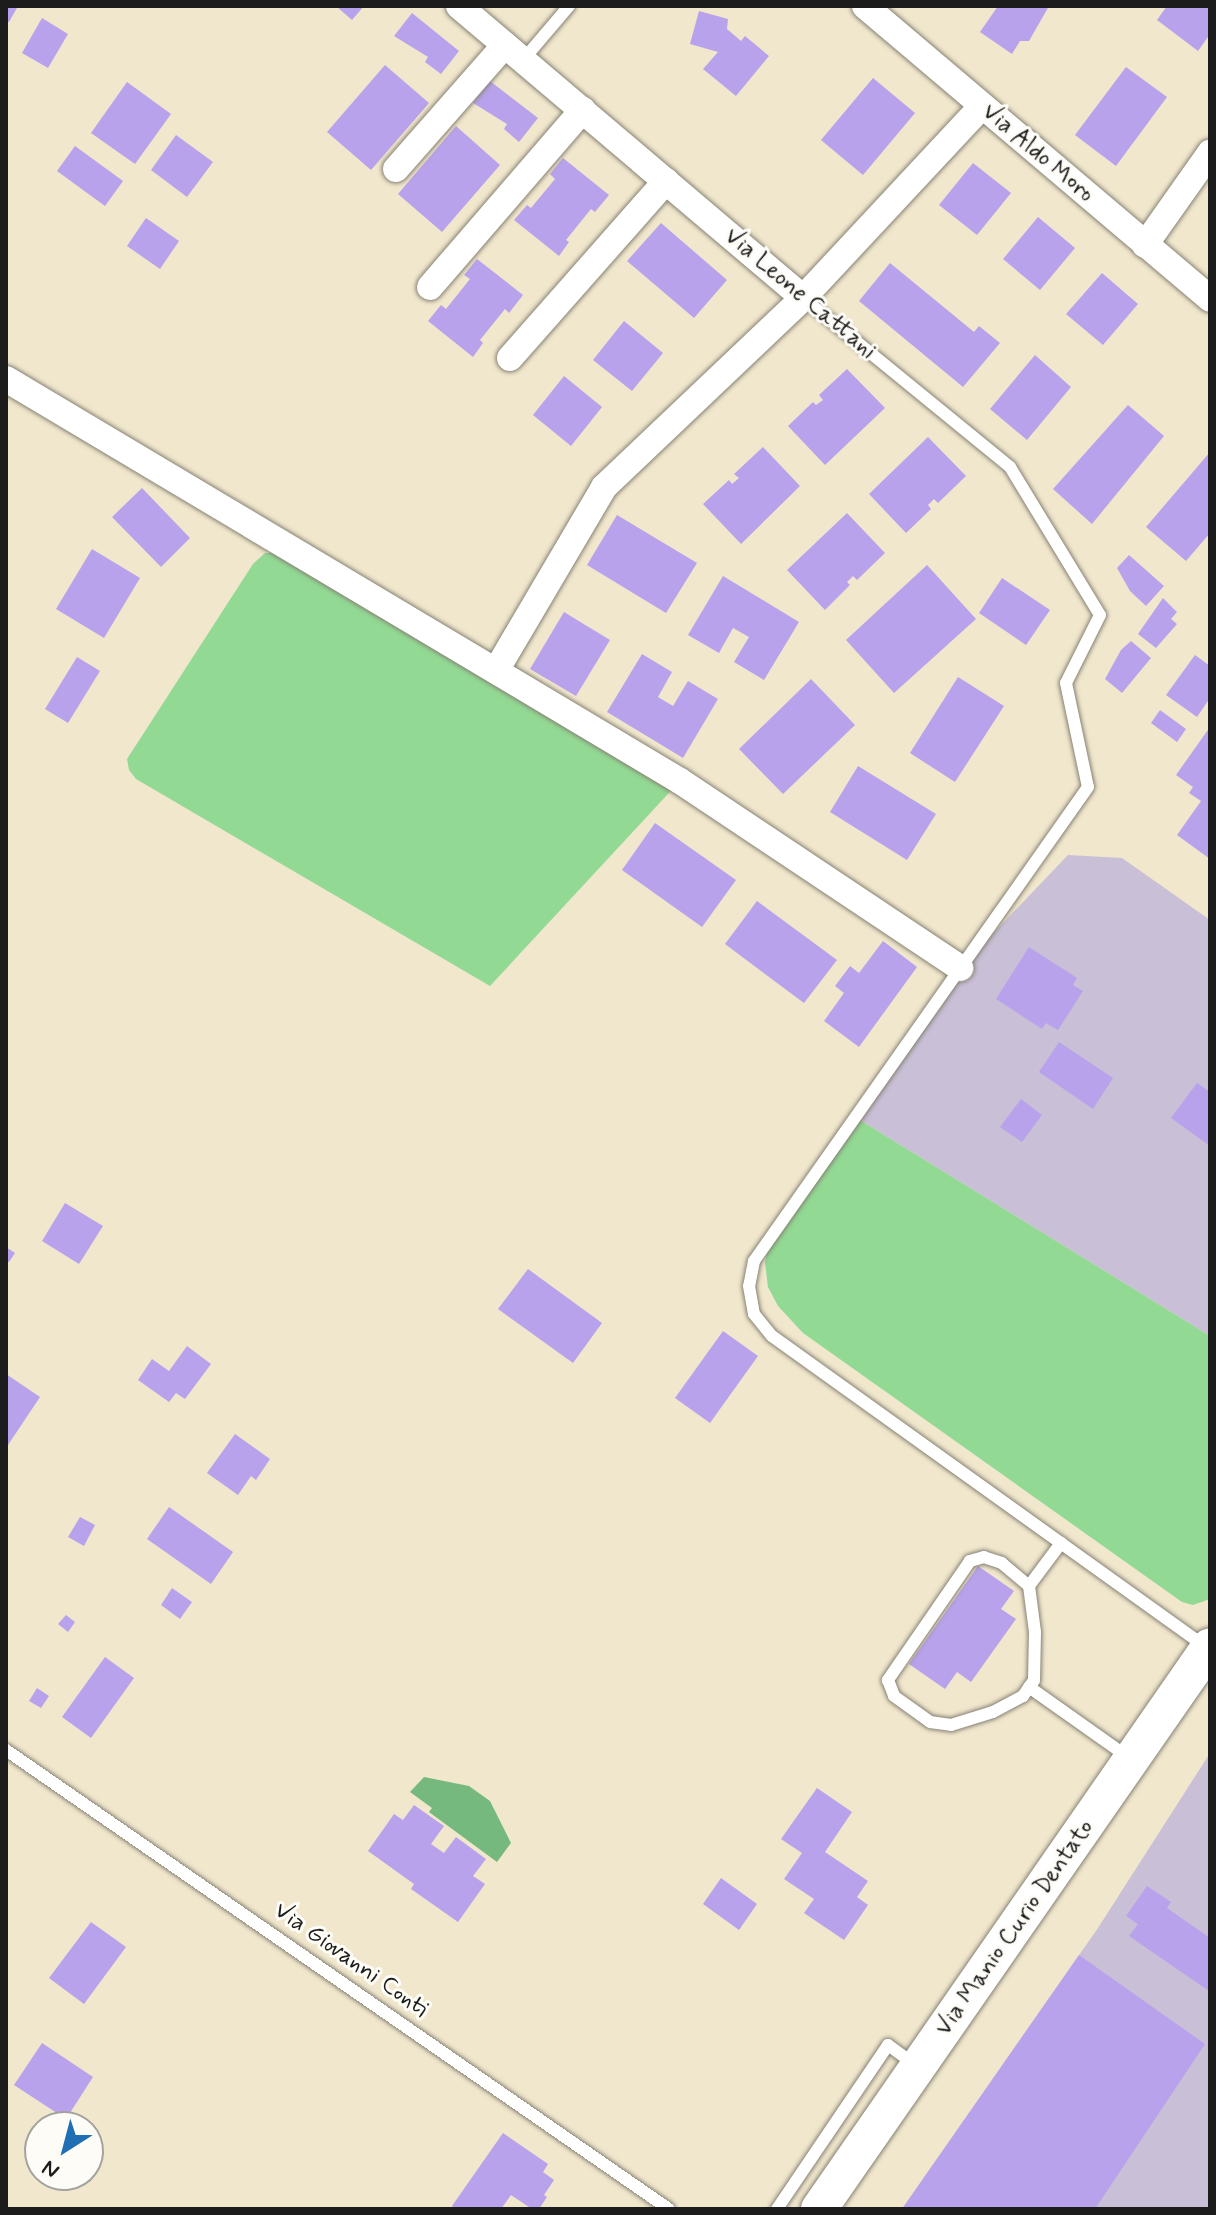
<!DOCTYPE html>
<html>
<head>
<meta charset="utf-8">
<style>
  body { margin:0 }
  #map { position:relative; width:1216px; height:2215px; overflow:hidden; background:#f1e7cd; font-family:Mynerve,sans-serif }
  div>[style] { position:absolute }
  [style*='--x'] { left:calc(var(--x)*1px); top:calc(var(--y)*1px); width:calc(var(--w)*1px); rotate:calc(var(--a)*1deg) }
  .industrial>* { inset:0; background:#c9bfd7 }
  .green>* { inset:0; background:#92d994 }
  .forest>* { inset:0; background:#75b97e }
  .building>* { inset:0; background:#b8a2eb }
  .roads { filter:drop-shadow(0 0 2px #868274) drop-shadow(0 0 2px #868274) }
  .service>* { height:12px; margin:-6px; padding:0 6px; transform-origin:6px; border-radius:6px; background:#fff }
  .minor>* { height:26px; margin:-13px; padding:0 13px; transform-origin:13px; border-radius:13px; background:#fff }
  .secondary>* { height:36px; margin:-18px; padding:0 18px; transform-origin:18px; border-radius:18px; background:#fff }
  span { translate:-50% -50%; white-space:nowrap; text-align:center; line-height:1.15; -webkit-text-stroke:6px #fdfcf7; paint-order:stroke }
  .street-label { font-size:24px; color:#1c1c1c }
  .frame { position:absolute; inset:0; border:8px solid #1c1c1c; pointer-events:none }
  .north { position:absolute; left:24px; top:2111px; width:80px; height:80px; box-sizing:border-box; background:#fdfcf7; border:2px solid #a3a29f; border-radius:50%; rotate:216deg; font-size:22px; font-weight:700; line-height:32px; text-align:center; color:#1c1c1c }
  .north::after { content:''; display:block; margin:auto; width:28px; height:36px; background:#1f6fb2; clip-path:polygon(50% 0,100% 100%,50% 72%,0 100%) }
</style>
</head>
<body>
<div id="map">
  <div class="industrial">
    <div style="clip-path:polygon(1068px 855px,1122px 858px,1210px 920px,1210px 1336px,855px 1117px,960px 968px)"></div>
    <div style="clip-path:polygon(1210px 1753px,1210px 2209px,902px 2209px,1098px 1928px)"></div>
  </div>
  <div class="green">
    <div style="clip-path:polygon(265px 553px,279px 553px,680px 781px,490px 986px,136px 779px,129px 770px,127px 759px,253px 564px)"></div>
    <div style="clip-path:polygon(855px 1117px,1210px 1336px,1210px 1599px,1193px 1605px,1182px 1602px,803px 1333px,778px 1306px,768px 1287px,765px 1263px,768px 1247px)"></div>
  </div>
  <div class="forest">
    <div style="clip-path:polygon(424px 1777px,469px 1786px,490px 1801px,511px 1843px,497px 1862px,429px 1812px,432px 1808px,410px 1792px)"></div>
  </div>
  <div class="building">
    <div style="clip-path:polygon(6px 6px,18px 6px,9px 22px,6px 21px)"></div>
    <div style="clip-path:polygon(336px 6px,364px 6px,352px 20px)"></div>
    <div style="clip-path:polygon(998px 6px,1049px 6px,1029px 41px,1020px 41px,1012px 54px,980px 32px)"></div>
    <div style="clip-path:polygon(1167px 6px,1210px 6px,1210px 34px,1198px 51px,1157px 20px)"></div>
    <div style="clip-path:polygon(699px 11px,728px 19px,727px 29px,741px 41px,745px 36px,769px 56px,736px 96px,703px 69px,718px 52px,690px 44px)"></div>
    <div style="clip-path:polygon(412px 13px,459px 51px,441px 74px,425px 62px,428px 57px,394px 36px)"></div>
    <div style="clip-path:polygon(42px 18px,68px 34px,48px 68px,22px 53px)"></div>
    <div style="clip-path:polygon(385px 65px,429px 103px,371px 170px,327px 132px)"></div>
    <div style="clip-path:polygon(1126px 67px,1167px 97px,1116px 166px,1075px 135px)"></div>
    <div style="clip-path:polygon(873px 78px,915px 113px,863px 175px,821px 140px)"></div>
    <div style="clip-path:polygon(490px 81px,538px 118px,519px 142px,504px 129px,507px 124px,473px 103px)"></div>
    <div style="clip-path:polygon(127px 82px,171px 114px,135px 164px,91px 133px)"></div>
    <div style="clip-path:polygon(456px 126px,500px 165px,442px 232px,398px 194px)"></div>
    <div style="clip-path:polygon(176px 135px,213px 162px,187px 197px,151px 170px)"></div>
    <div style="clip-path:polygon(75px 146px,123px 181px,105px 206px,57px 171px)"></div>
    <div style="clip-path:polygon(563px 158px,609px 195px,595px 212px,591px 209px,566px 240px,569px 242px,559px 256px,514px 220px,527px 205px,531px 208px,555px 179px,550px 174px)"></div>
    <div style="clip-path:polygon(973px 163px,1011px 193px,977px 235px,939px 205px)"></div>
    <div style="clip-path:polygon(1038px 217px,1075px 248px,1040px 290px,1003px 259px)"></div>
    <div style="clip-path:polygon(146px 218px,179px 241px,160px 269px,127px 246px)"></div>
    <div style="clip-path:polygon(661px 223px,727px 280px,694px 318px,627px 261px)"></div>
    <div style="clip-path:polygon(477px 259px,523px 295px,509px 313px,505px 309px,480px 340px,483px 343px,473px 357px,428px 321px,441px 305px,446px 309px,470px 279px,464px 275px)"></div>
    <div style="clip-path:polygon(890px 263px,974px 332px,979px 326px,1000px 343px,963px 387px,859px 301px)"></div>
    <div style="clip-path:polygon(1102px 273px,1138px 304px,1103px 345px,1066px 314px)"></div>
    <div style="clip-path:polygon(624px 321px,663px 353px,632px 391px,593px 360px)"></div>
    <div style="clip-path:polygon(1035px 355px,1071px 387px,1027px 440px,990px 409px)"></div>
    <div style="clip-path:polygon(847px 369px,885px 408px,825px 465px,788px 426px,813px 402px,816px 405px,823px 400px,819px 395px)"></div>
    <div style="clip-path:polygon(564px 376px,602px 407px,571px 446px,533px 415px)"></div>
    <div style="clip-path:polygon(1128px 405px,1164px 436px,1092px 524px,1053px 489px)"></div>
    <div style="clip-path:polygon(928px 437px,966px 476px,938px 503px,934px 499px,928px 505px,931px 509px,906px 533px,869px 494px)"></div>
    <div style="clip-path:polygon(763px 447px,800px 486px,741px 544px,703px 504px,729px 480px,732px 484px,739px 478px,734px 474px)"></div>
    <div style="clip-path:polygon(1210px 452px,1210px 533px,1186px 561px,1146px 527px)"></div>
    <div style="clip-path:polygon(142px 488px,190px 538px,161px 567px,112px 517px)"></div>
    <div style="clip-path:polygon(847px 513px,885px 553px,857px 580px,853px 576px,847px 582px,850px 585px,825px 610px,787px 570px)"></div>
    <div style="clip-path:polygon(617px 515px,697px 563px,666px 613px,587px 565px)"></div>
    <div style="clip-path:polygon(92px 549px,140px 578px,104px 638px,56px 609px)"></div>
    <div style="clip-path:polygon(1129px 555px,1164px 586px,1146px 606px,1130px 591px,1117px 568px)"></div>
    <div style="clip-path:polygon(927px 565px,976px 619px,894px 693px,846px 640px)"></div>
    <div style="clip-path:polygon(723px 576px,799px 622px,764px 680px,734px 662px,749px 637px,733px 628px,719px 653px,688px 635px)"></div>
    <div style="clip-path:polygon(1002px 578px,1050px 610px,1026px 645px,979px 613px)"></div>
    <div style="clip-path:polygon(1163px 598px,1177px 612px,1171px 619px,1177px 624px,1156px 648px,1138px 634px)"></div>
    <div style="clip-path:polygon(564px 612px,610px 640px,576px 696px,530px 669px)"></div>
    <div style="clip-path:polygon(1131px 641px,1151px 658px,1122px 693px,1105px 679px,1121px 650px)"></div>
    <div style="clip-path:polygon(642px 654px,672px 672px,658px 697px,673px 706px,688px 681px,718px 699px,683px 758px,607px 712px)"></div>
    <div style="clip-path:polygon(1195px 655px,1210px 666px,1210px 698px,1197px 717px,1166px 695px)"></div>
    <div style="clip-path:polygon(77px 657px,100px 671px,68px 723px,45px 709px)"></div>
    <div style="clip-path:polygon(958px 677px,1004px 706px,955px 782px,910px 753px)"></div>
    <div style="clip-path:polygon(811px 679px,855px 725px,783px 794px,739px 749px)"></div>
    <div style="clip-path:polygon(1160px 710px,1186px 729px,1177px 742px,1151px 723px)"></div>
    <div style="clip-path:polygon(1210px 727px,1210px 859px,1177px 835px,1201px 801px,1189px 793px,1193px 787px,1176px 775px)"></div>
    <div style="clip-path:polygon(858px 766px,936px 814px,907px 860px,830px 812px)"></div>
    <div style="clip-path:polygon(655px 823px,736px 880px,702px 927px,622px 870px)"></div>
    <div style="clip-path:polygon(757px 901px,837px 960px,804px 1003px,725px 944px)"></div>
    <div style="clip-path:polygon(883px 941px,917px 967px,859px 1047px,824px 1021px,844px 993px,835px 986px,850px 966px,859px 973px)"></div>
    <div style="clip-path:polygon(1029px 947px,1077px 978px,1073px 985px,1083px 991px,1058px 1030px,1046px 1023px,1042px 1029px,996px 999px)"></div>
    <div style="clip-path:polygon(1059px 1042px,1113px 1078px,1093px 1109px,1039px 1072px)"></div>
    <div style="clip-path:polygon(1197px 1083px,1210px 1092px,1210px 1146px,1171px 1118px)"></div>
    <div style="clip-path:polygon(1021px 1099px,1042px 1115px,1022px 1142px,1000px 1127px)"></div>
    <div style="clip-path:polygon(65px 1203px,103px 1226px,79px 1264px,42px 1241px)"></div>
    <div style="clip-path:polygon(6px 1247px,15px 1253px,9px 1262px,6px 1261px)"></div>
    <div style="clip-path:polygon(528px 1269px,602px 1323px,573px 1363px,498px 1309px)"></div>
    <div style="clip-path:polygon(723px 1331px,758px 1356px,710px 1423px,675px 1398px)"></div>
    <div style="clip-path:polygon(187px 1346px,211px 1364px,185px 1399px,176px 1393px,169px 1402px,138px 1380px,152px 1359px,169px 1371px)"></div>
    <div style="clip-path:polygon(6px 1374px,40px 1397px,6px 1448px)"></div>
    <div style="clip-path:polygon(235px 1434px,270px 1459px,256px 1480px,251px 1476px,238px 1495px,207px 1473px)"></div>
    <div style="clip-path:polygon(169px 1507px,233px 1552px,211px 1584px,147px 1539px)"></div>
    <div style="clip-path:polygon(80px 1517px,95px 1525px,84px 1546px,68px 1537px)"></div>
    <div style="clip-path:polygon(978px 1566px,1014px 1591px,1001px 1609px,1016px 1619px,971px 1682px,957px 1672px,945px 1689px,909px 1664px)"></div>
    <div style="clip-path:polygon(172px 1588px,192px 1602px,180px 1619px,161px 1605px)"></div>
    <div style="clip-path:polygon(66px 1615px,75px 1622px,68px 1632px,58px 1624px)"></div>
    <div style="clip-path:polygon(105px 1657px,134px 1678px,91px 1738px,62px 1717px)"></div>
    <div style="clip-path:polygon(37px 1688px,49px 1696px,41px 1708px,29px 1701px)"></div>
    <div style="clip-path:polygon(817px 1788px,852px 1812px,825px 1852px,868px 1881px,857px 1897px,868px 1905px,844px 1940px,804px 1913px,814px 1899px,784px 1879px,802px 1853px,781px 1839px)"></div>
    <div style="clip-path:polygon(414px 1805px,444px 1826px,431px 1844px,444px 1853px,456px 1837px,486px 1859px,473px 1876px,485px 1884px,458px 1922px,411px 1889px,414px 1884px,368px 1851px,394px 1814px,403px 1820px)"></div>
    <div style="clip-path:polygon(721px 1878px,757px 1904px,739px 1930px,703px 1904px)"></div>
    <div style="clip-path:polygon(1147px 1886px,1171px 1902px,1167px 1908px,1210px 1938px,1209px 1991px,1129px 1936px,1138px 1924px,1126px 1916px)"></div>
    <div style="clip-path:polygon(91px 1922px,126px 1947px,84px 2004px,49px 1978px)"></div>
    <div style="clip-path:polygon(1079px 1955px,1205px 2044px,1095px 2209px,902px 2209px)"></div>
    <div style="clip-path:polygon(42px 2043px,93px 2077px,66px 2119px,14px 2085px)"></div>
    <div style="clip-path:polygon(503px 2133px,548px 2164px,543px 2172px,554px 2180px,544px 2195px,547px 2197px,539px 2209px,532px 2209px,511px 2195px,501px 2209px,455px 2209px,452px 2206px)"></div>
  </div>
  <div class="roads">
    <div class="service">
      <div style="--x:523;--y:60;--w:71;--a:-49.6"></div>
      <div style="--x:803;--y:298;--w:267;--a:39.2"></div>
      <div style="--x:1010;--y:467;--w:173;--a:58.7"></div>
      <div style="--x:1100;--y:615;--w:76;--a:116.6"></div>
      <div style="--x:1066;--y:683;--w:106;--a:78.1"></div>
      <div style="--x:1088;--y:787;--w:580;--a:125.17"></div>
      <div style="--x:754;--y:1261;--w:25;--a:101"></div>
      <div style="--x:749;--y:1286;--w:28;--a:80"></div>
      <div style="--x:754;--y:1314;--w:28;--a:51"></div>
      <div style="--x:772;--y:1336;--w:534;--a:35.62"></div>
      <div style="--x:1029;--y:1586;--w:35;--a:-140"></div>
      <div style="--x:1002;--y:1563;--w:19;--a:-162"></div>
      <div style="--x:984;--y:1557;--w:15;--a:164"></div>
      <div style="--x:970;--y:1561;--w:145;--a:124.6"></div>
      <div style="--x:888;--y:1680;--w:17;--a:69"></div>
      <div style="--x:894;--y:1696;--w:44;--a:35.8"></div>
      <div style="--x:930;--y:1722;--w:21;--a:8"></div>
      <div style="--x:951;--y:1725;--w:44;--a:-17.2"></div>
      <div style="--x:993;--y:1712;--w:34;--a:-28"></div>
      <div style="--x:1023;--y:1696;--w:19;--a:-55"></div>
      <div style="--x:1034;--y:1680;--w:48;--a:-88.8"></div>
      <div style="--x:1035;--y:1632;--w:46;--a:-97.4"></div>
      <div style="--x:1029;--y:1586;--w:54;--a:-53.3"></div>
      <div style="--x:1029;--y:1687;--w:121;--a:35.3"></div>
      <div style="--x:6;--y:1750;--w:806;--a:34.7"></div>
      <div style="--x:777;--y:2209;--w:198;--a:-55.9"></div>
      <div style="--x:888;--y:2045;--w:34;--a:36"></div>
    </div>
    <div class="minor">
      <div style="--x:459;--y:6;--w:451;--a:40.3"></div>
      <div style="--x:865;--y:6;--w:453;--a:40.3"></div>
      <div style="--x:396;--y:169;--w:165;--a:-48.7"></div>
      <div style="--x:1145;--y:245;--w:113;--a:-54.8"></div>
      <div style="--x:430;--y:287;--w:234;--a:-49.2"></div>
      <div style="--x:510;--y:358;--w:236;--a:-48.6"></div>
      <div style="--x:6;--y:379;--w:785;--a:30.81"></div>
      <div style="--x:680;--y:781;--w:337;--a:33.7"></div>
      <div style="--x:497;--y:669;--w:211;--a:-59.5"></div>
      <div style="--x:604;--y:487;--w:274;--a:-43.5"></div>
      <div style="--x:803;--y:298;--w:262;--a:-47"></div>
    </div>
    <div class="secondary">
      <div style="--x:819;--y:2209;--w:685;--a:-55.22"></div>
    </div>
  </div>
  <div class="street-label">
    <span style="left:1038px;top:153px;rotate:40deg">Via Aldo Moro</span>
    <span style="left:800px;top:294px;rotate:40deg">Via Leone Cattani</span>
    <span style="left:1015px;top:1928px;rotate:-55deg">Via Manio Curio Dentato</span>
    <span style="left:351px;top:1960px;rotate:35deg">Via Giovanni Conti</span>
  </div>
  <div class="frame"></div>
  <div class="north">N</div>
</div>
</body>
</html>
